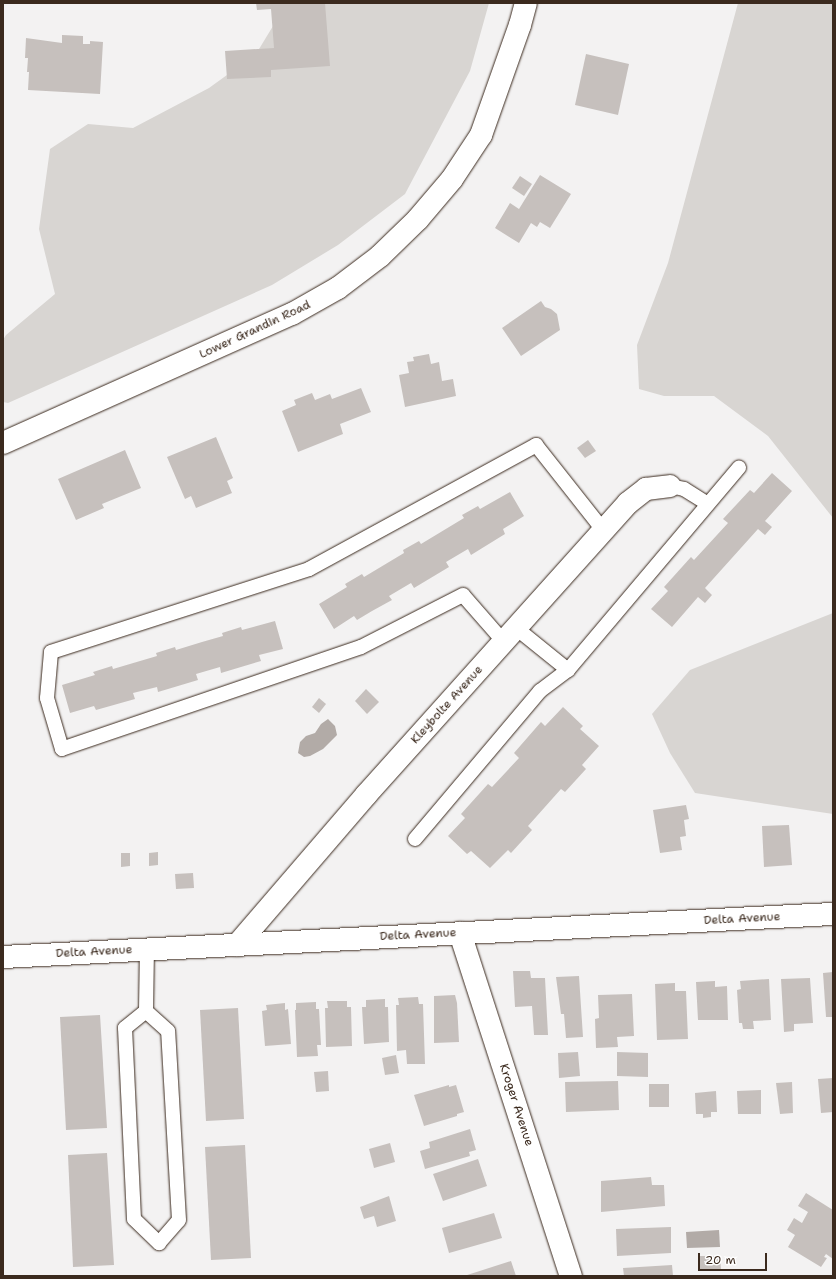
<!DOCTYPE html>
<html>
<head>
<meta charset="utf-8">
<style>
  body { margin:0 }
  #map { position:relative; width:836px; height:1279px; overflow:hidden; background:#f3f2f2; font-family:"Shantell Sans",sans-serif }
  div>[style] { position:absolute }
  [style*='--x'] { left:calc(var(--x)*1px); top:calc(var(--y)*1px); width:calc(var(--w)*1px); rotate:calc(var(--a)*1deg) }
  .green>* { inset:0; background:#d8d5d2 }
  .water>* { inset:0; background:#b2aba7 }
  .building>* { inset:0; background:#c6c0bd }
  .roads { filter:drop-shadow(0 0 1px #3b2a1e) drop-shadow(0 0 1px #3b2a1e) }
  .service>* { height:14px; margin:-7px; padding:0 7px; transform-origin:7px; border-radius:7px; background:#fff }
  .minor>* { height:22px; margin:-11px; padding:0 11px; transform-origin:11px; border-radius:11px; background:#fff }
  .secondary>* { height:22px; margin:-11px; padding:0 11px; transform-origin:11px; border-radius:11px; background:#fff }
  span { translate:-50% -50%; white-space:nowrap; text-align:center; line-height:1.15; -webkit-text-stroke:3px #fff; paint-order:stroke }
  .street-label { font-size:12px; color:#3b2a1e }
  .frame { position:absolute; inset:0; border:4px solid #3b2a1e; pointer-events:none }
  .scale { position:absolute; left:698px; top:1253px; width:69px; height:18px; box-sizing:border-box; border:2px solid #3b2a1e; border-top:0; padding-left:5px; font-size:12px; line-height:14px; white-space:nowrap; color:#3b2a1e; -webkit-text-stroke:3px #fff; paint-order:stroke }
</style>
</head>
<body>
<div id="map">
  <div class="green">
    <div style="clip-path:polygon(287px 3px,489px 3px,470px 71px,405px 194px,338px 245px,272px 285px,8px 403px,3px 402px,3px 340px,6px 335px,55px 294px,39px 229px,50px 149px,88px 124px,133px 128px,209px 88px,256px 54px)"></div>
    <div style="clip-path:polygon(738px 3px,833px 3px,833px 518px,768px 436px,714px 396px,664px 396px,639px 389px,637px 345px,668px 263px)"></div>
    <div style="clip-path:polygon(833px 613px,833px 814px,695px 793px,670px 753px,652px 714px,690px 670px)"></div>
  </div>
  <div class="water">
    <div style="clip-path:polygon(328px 719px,335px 726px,337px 735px,323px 749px,310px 756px,304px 757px,298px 753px,300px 742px,306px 736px,315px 733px,321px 724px)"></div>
    <div style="clip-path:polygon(719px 1230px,720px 1247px,687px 1248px,686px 1232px)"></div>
  </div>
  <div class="building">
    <div style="clip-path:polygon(256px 3px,325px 3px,330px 66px,271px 70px,271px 77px,227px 79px,225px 51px,274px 48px,271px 9px,257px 10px)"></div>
    <div style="clip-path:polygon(62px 35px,83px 36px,83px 44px,90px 44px,90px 41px,103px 42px,100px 94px,28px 90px,29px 72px,27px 72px,28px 58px,25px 58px,26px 38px,62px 43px)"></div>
    <div style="clip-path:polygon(586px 54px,629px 64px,618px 115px,575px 105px)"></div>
    <div style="clip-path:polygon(540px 175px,571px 194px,550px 228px,540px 222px,537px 227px,531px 223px,519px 243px,495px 228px,510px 203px,519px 209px)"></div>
    <div style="clip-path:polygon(520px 176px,532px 184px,524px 196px,512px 188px)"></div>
    <div style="clip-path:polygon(541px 301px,545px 307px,551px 309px,557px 314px,560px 330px,521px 356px,502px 328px)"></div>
    <div style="clip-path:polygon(429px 354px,431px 364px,439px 362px,442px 381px,453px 379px,456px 396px,405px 407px,399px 375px,409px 373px,407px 362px,414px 361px,413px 357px)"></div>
    <div style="clip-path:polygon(361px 388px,371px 412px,340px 424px,343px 434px,298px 452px,282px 411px,296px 405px,294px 400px,312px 393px,315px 400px,330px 394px,332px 399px)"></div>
    <div style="clip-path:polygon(216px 437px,233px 478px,227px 481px,232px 493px,196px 508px,191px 496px,185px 499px,167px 457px)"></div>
    <div style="clip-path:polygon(588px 440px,596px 451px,585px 458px,577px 448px)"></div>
    <div style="clip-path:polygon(125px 450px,141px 488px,102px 504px,104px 508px,76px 520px,58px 479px)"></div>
    <div style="clip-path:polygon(772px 473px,792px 491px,765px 521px,772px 527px,765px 535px,758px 529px,705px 588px,712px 595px,705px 603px,698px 597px,672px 627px,651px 609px,668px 591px,664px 587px,691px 557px,694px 560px,728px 523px,723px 519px,750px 490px,754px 493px)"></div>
    <div style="clip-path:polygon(510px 492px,524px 516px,503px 529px,505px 534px,471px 555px,468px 549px,446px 562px,449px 567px,414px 588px,411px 583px,389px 596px,392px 600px,372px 611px,357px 620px,354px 616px,334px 629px,319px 604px,347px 587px,345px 584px,362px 574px,364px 577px,404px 553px,403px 550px,419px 541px,421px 544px,464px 518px,462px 515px,478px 506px,480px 509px)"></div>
    <div style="clip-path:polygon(275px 621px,283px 649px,259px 655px,261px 661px,221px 673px,220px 667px,196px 674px,198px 680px,158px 692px,157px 687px,133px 693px,135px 699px,96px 710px,94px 706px,70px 713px,62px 685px,95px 675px,93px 672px,112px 666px,113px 669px,157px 656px,156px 653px,175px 647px,176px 650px,202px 642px,223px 636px,222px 633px,241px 627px,242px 630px)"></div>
    <div style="clip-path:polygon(366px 689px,379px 702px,367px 714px,355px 701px)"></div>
    <div style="clip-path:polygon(319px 698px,326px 704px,319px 713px,312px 707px)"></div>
    <div style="clip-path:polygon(563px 707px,583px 726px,580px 729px,599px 746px,582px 765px,586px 769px,565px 792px,561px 789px,528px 826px,532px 830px,511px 853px,508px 850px,490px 868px,471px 851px,467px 854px,448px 836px,465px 818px,461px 814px,488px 784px,492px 787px,519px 758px,514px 753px,541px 722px,545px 726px)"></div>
    <div style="clip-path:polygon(686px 805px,689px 819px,684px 820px,686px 836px,680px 837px,682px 850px,660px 853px,653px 810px)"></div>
    <div style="clip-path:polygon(789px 825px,792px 865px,764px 867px,762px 826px)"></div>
    <div style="clip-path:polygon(158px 852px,158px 865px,149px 866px,149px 853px)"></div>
    <div style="clip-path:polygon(121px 853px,130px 853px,130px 866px,121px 867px)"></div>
    <div style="clip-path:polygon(193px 873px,194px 888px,176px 889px,175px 874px)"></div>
    <div style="clip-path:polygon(513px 971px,530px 971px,531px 978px,545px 978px,548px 1035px,534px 1035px,532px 1006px,515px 1007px)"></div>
    <div style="clip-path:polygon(833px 972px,833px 1017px,826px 1017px,823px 973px)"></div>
    <div style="clip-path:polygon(579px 976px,583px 1037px,566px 1038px,564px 1014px,561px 1014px,556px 977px)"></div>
    <div style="clip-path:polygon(810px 978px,813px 1023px,794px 1024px,794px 1031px,784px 1032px,781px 979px)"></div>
    <div style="clip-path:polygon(769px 979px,771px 1020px,753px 1021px,754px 1029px,743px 1029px,742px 1023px,739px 1023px,737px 990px,741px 989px,740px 981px)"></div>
    <div style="clip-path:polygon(715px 981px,715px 987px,727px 986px,728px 1020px,698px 1020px,696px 982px)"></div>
    <div style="clip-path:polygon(675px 983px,675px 991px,686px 991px,688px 1039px,657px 1040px,655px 984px)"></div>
    <div style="clip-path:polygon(632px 994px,634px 1036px,617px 1037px,618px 1047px,596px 1048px,595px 1019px,599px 1018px,598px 995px)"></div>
    <div style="clip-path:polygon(455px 995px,457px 1003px,459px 1042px,434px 1043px,434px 996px)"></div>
    <div style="clip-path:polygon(418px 997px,419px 1004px,423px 1004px,425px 1064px,407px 1064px,406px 1050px,397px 1051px,396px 1005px,399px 1005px,398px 998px)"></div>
    <div style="clip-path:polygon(385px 999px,385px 1007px,388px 1007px,389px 1042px,364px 1044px,362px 1007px,366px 1007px,366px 1000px)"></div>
    <div style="clip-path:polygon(327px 1001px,347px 1001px,347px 1007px,351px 1007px,352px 1046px,326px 1047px,325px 1008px,328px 1008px)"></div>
    <div style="clip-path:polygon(316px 1002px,316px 1009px,319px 1009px,321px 1045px,317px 1045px,318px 1056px,297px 1057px,295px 1010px,296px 1010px,296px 1003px)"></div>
    <div style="clip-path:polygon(285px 1003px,285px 1010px,288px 1009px,291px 1044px,265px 1046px,262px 1011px,267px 1010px,266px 1005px)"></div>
    <div style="clip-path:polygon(238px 1008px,244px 1119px,206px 1121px,200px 1010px)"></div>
    <div style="clip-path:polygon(100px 1015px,107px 1128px,66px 1130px,60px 1017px)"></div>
    <div style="clip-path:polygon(578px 1052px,580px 1076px,559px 1078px,558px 1053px)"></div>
    <div style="clip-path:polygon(617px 1052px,648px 1053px,648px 1077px,617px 1076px)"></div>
    <div style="clip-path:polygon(396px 1055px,399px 1073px,385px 1075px,382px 1058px)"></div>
    <div style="clip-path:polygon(328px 1071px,329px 1091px,316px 1092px,314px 1072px)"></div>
    <div style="clip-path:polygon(833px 1078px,833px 1112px,821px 1113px,818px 1079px)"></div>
    <div style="clip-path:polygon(618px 1081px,619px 1110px,566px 1112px,565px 1082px)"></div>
    <div style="clip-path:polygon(792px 1082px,793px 1113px,780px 1114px,776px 1083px)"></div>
    <div style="clip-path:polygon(649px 1084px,669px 1084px,669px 1107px,649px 1107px)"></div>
    <div style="clip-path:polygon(449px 1085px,449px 1087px,456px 1085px,464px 1112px,457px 1114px,457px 1116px,424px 1126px,414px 1095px)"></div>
    <div style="clip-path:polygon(761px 1090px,761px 1114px,738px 1114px,737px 1091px)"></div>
    <div style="clip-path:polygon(716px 1091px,717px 1112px,711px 1112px,711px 1117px,703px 1118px,703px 1114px,696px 1114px,695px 1093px)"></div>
    <div style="clip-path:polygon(470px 1129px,476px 1150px,469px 1152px,470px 1156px,425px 1169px,420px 1151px,430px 1148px,429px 1142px)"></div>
    <div style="clip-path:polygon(390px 1143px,395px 1162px,374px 1168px,369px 1149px)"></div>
    <div style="clip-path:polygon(245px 1145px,251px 1258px,211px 1260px,205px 1147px)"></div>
    <div style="clip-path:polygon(107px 1153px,114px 1265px,73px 1267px,68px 1155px)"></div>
    <div style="clip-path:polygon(478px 1159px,487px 1186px,443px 1201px,433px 1174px)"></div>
    <div style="clip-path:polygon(651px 1177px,652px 1185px,664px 1185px,665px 1206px,601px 1212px,601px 1181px)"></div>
    <div style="clip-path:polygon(806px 1193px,833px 1210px,833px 1259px,826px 1254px,824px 1257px,827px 1258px,821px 1267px,788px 1247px,795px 1235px,787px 1230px,794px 1218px,802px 1223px,808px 1212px,798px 1206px)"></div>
    <div style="clip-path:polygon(389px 1196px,396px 1221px,377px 1227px,374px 1216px,364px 1219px,360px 1207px)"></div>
    <div style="clip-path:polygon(494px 1213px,502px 1238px,449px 1253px,442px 1228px)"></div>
    <div style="clip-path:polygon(671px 1227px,671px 1253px,617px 1256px,616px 1229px)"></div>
    <div style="clip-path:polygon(698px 1256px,720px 1256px,721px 1270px,699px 1271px)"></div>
    <div style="clip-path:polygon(511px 1261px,516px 1276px,464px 1276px)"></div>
    <div style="clip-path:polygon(672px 1265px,673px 1276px,624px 1276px,623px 1268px)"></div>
  </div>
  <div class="roads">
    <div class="service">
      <div style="--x:670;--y:486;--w:14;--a:12"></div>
      <div style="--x:684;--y:489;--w:28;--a:32"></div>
      <div style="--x:516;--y:628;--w:67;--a:38.9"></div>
      <div style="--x:568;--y:670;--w:265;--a:-49.8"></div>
      <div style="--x:504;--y:642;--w:62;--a:-131.1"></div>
      <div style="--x:463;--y:595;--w:114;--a:153"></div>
      <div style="--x:361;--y:647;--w:316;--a:161.2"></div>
      <div style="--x:62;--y:749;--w:53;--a:-106.4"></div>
      <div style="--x:47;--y:698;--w:46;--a:-85"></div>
      <div style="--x:51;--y:652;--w:271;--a:-17.8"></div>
      <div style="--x:309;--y:569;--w:259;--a:-28.6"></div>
      <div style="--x:536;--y:445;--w:110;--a:51.7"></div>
      <div style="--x:415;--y:839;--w:194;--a:-49.8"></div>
      <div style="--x:540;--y:691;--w:35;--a:-37"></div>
      <div style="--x:146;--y:1011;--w:27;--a:141"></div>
      <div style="--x:125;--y:1028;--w:191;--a:87.3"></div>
      <div style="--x:134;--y:1219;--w:35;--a:44"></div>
      <div style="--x:159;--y:1243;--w:30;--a:-49"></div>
      <div style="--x:179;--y:1220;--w:189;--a:-93.3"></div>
      <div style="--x:168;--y:1031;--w:30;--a:-138"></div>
      <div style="--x:146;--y:1011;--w:61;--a:-89.1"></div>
    </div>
    <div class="minor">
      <div style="--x:3;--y:443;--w:316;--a:-24.1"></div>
      <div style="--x:292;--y:314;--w:53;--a:-29.5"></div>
      <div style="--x:338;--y:288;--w:53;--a:-37.3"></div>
      <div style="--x:380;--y:256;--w:53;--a:-44.2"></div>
      <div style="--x:418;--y:219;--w:52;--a:-49.6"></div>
      <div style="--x:452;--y:179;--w:53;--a:-56.6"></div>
      <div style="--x:481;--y:135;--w:117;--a:-70.5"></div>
      <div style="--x:520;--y:25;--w:23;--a:-75"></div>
      <div style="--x:460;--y:933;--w:361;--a:72.1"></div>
      <div style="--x:237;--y:945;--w:198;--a:-49.3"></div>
      <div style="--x:366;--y:795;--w:392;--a:-48.1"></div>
      <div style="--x:628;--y:503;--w:23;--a:-38"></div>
      <div style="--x:646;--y:489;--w:24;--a:-7"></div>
    </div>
    <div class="secondary">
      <div style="--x:3;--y:957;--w:831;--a:-2.97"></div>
    </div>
  </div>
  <div class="street-label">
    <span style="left:255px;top:330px;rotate:-25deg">Lower Grandin Road</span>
    <span style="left:447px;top:705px;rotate:-48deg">Kleybolte Avenue</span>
    <span style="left:742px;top:919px;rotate:-3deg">Delta Avenue</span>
    <span style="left:418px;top:935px;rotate:-3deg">Delta Avenue</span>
    <span style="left:94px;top:952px;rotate:-3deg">Delta Avenue</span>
    <span style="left:516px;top:1105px;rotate:72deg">Kroger Avenue</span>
  </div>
  <div class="frame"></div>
  <div class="scale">20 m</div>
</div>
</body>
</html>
